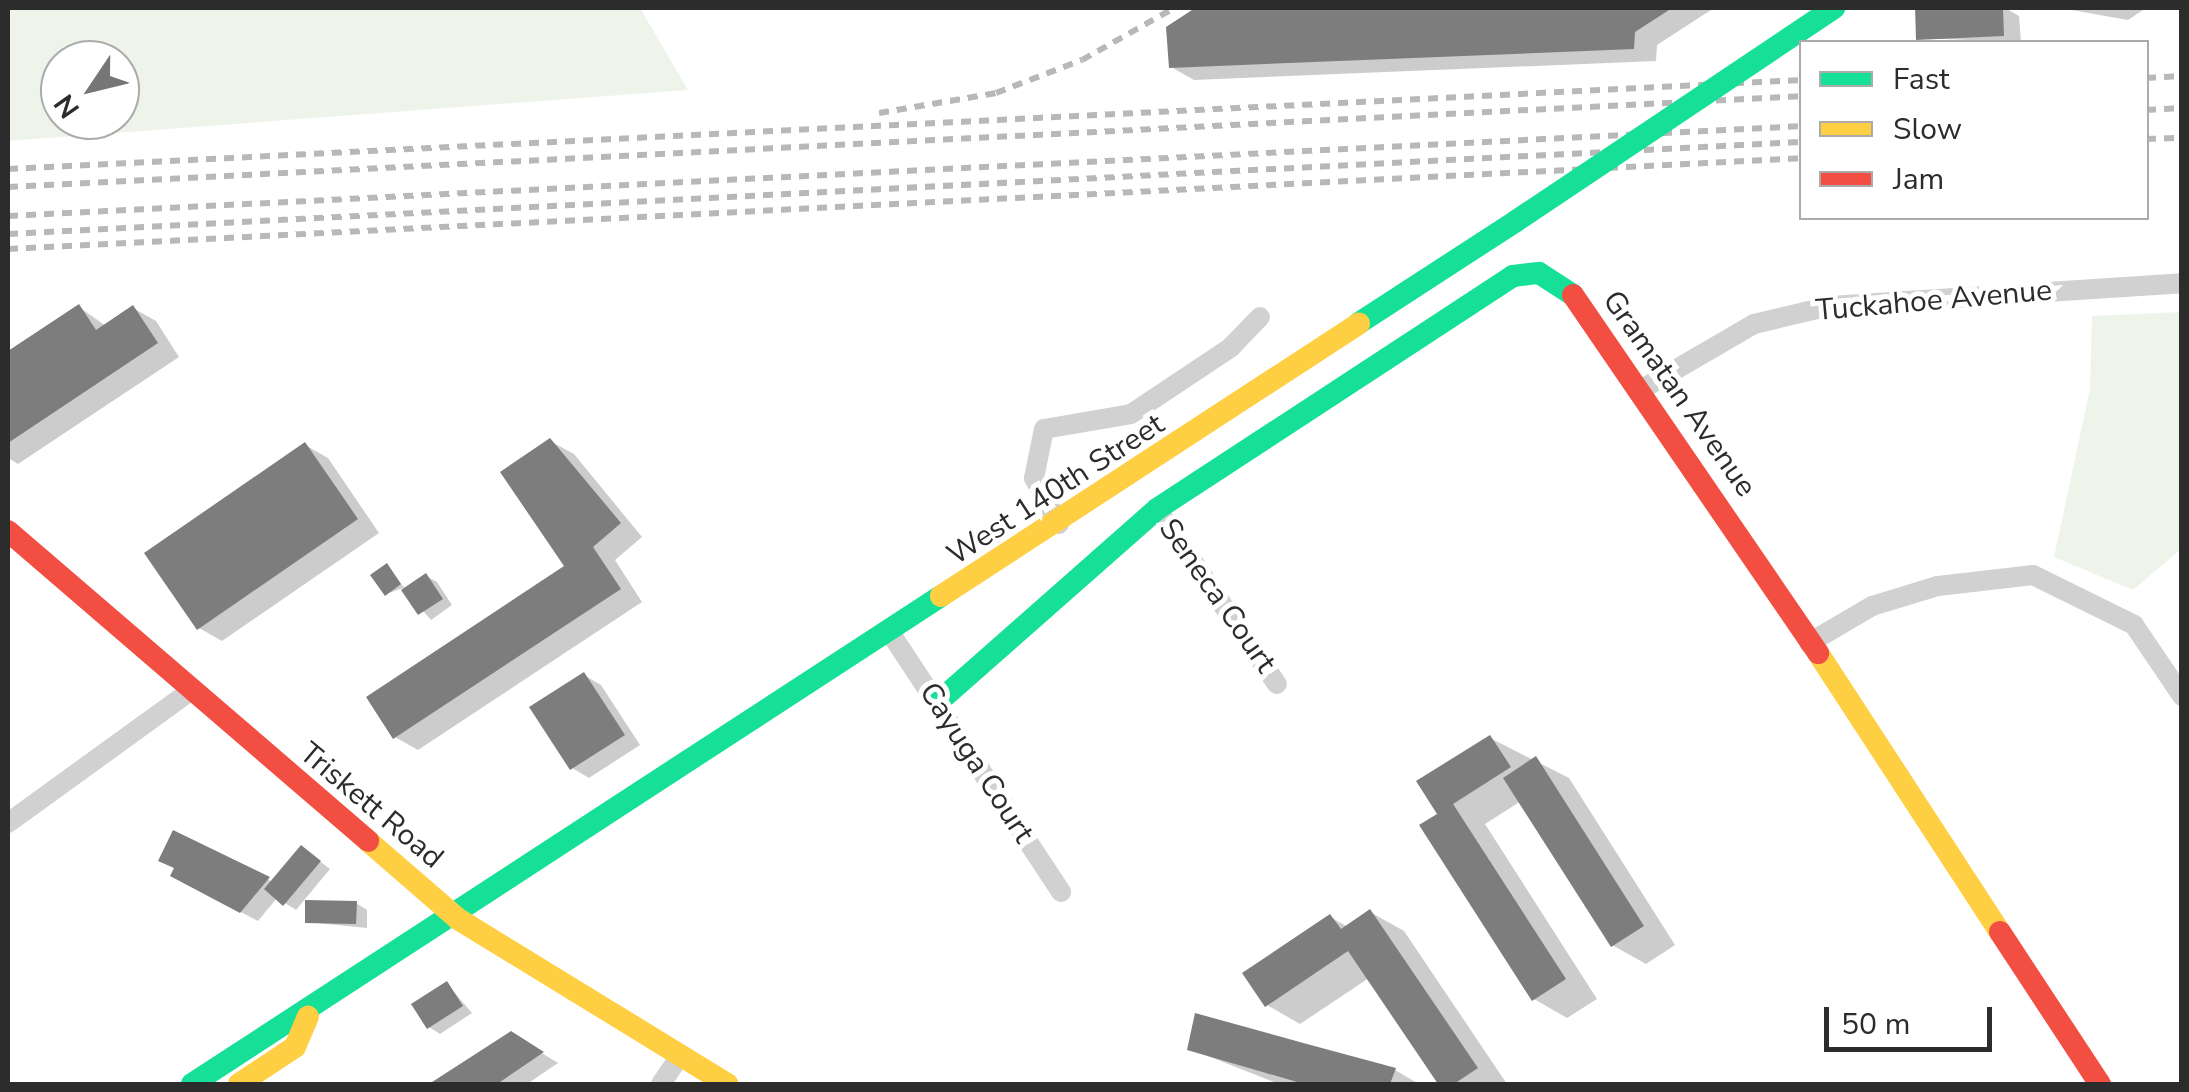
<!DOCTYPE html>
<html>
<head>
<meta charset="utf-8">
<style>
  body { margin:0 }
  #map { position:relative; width:2189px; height:1092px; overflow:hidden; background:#fff; font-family:"Nunito Sans",sans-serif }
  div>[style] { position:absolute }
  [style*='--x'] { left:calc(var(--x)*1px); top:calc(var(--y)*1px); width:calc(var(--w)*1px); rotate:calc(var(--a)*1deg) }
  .green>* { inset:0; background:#eff4ea }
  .shadow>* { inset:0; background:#0003 }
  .building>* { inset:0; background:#7d7d7d }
  .street>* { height:20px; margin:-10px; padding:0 10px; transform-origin:10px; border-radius:10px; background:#d1d1d1 }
  .fast>* { height:22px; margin:-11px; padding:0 11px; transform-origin:11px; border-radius:11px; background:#16e098 }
  .slow>* { height:22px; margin:-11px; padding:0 11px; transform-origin:11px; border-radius:11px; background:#ffcf43 }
  .jam>* { height:22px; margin:-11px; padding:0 11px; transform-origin:11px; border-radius:11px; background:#f24e42 }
  .rail>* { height:6px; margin-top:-3px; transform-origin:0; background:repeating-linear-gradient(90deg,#b8b8b8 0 10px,transparent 0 18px) }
  .fast-bridge>* { height:22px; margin:-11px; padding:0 11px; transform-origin:11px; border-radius:11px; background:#16e098 }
  span { translate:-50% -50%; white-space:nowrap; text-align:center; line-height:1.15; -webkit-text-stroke:10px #fff; paint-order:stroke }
  .street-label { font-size:30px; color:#2c2c2c }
  .frame { position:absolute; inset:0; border:10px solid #2c2c2c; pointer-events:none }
  .legend { position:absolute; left:1799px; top:40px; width:350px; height:180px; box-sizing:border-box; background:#fff; border:2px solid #ababab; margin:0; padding:12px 18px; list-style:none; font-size:30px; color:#2c2c2c }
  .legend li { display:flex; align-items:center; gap:20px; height:50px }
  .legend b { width:50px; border:2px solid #ababab }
  .north { position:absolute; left:40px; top:40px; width:100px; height:100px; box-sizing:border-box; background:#fff; border:2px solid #ababab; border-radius:50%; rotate:235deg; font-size:28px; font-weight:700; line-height:40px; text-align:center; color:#2c2c2c }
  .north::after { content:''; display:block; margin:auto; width:35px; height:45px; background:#767676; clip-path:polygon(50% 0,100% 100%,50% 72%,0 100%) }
  .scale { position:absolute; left:1824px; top:1007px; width:168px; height:45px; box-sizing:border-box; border:5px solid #2c2c2c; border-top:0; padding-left:12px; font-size:30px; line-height:35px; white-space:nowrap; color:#2c2c2c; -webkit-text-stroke:8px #fff; paint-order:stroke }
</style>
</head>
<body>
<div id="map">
  <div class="green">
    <div style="clip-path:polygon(evenodd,8px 8px,640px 8px,688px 90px,8px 141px,8px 8px,60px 60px,120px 60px,120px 120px,60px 120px,60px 60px)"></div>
    <div style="clip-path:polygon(2181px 312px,2181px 549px,2133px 590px,2054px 557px,2090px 389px,2092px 316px)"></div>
  </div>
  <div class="shadow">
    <div style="clip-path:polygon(1199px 8px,1289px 15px,1288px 8px,1714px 8px,1657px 45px,1656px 61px,1194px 80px,1171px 67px,1169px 28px)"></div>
    <div style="clip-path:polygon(2005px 8px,2019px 16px,2021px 42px,1919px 38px,1917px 9px)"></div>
    <div style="clip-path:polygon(2146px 8px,2128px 20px,2066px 9px,2066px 8px)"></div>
    <div style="clip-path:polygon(79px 307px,106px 326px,133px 308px,156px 321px,179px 357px,18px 464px,8px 458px,8px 354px)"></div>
    <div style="clip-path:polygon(550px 441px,574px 454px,642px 537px,615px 560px,642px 602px,418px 750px,395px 737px,567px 567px)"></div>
    <div style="clip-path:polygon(305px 445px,328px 458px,379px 533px,222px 641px,199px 628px)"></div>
    <div style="clip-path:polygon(387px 566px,406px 590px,426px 576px,437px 582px,452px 605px,431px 620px,403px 588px,386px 594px)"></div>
    <div style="clip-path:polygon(584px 675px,601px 685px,640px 745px,589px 778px,572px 768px)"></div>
    <div style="clip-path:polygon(1490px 738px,1569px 778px,1675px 945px,1646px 964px,1612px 945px,1521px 801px,1485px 824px,1597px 999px,1567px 1018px,1534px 999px,1441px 815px)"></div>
    <div style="clip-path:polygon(174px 833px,273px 882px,302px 848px,330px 869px,296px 910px,277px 898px,258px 921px,190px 885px)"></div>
    <div style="clip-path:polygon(356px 903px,367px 910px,367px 928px,307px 922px)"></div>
    <div style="clip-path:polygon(1370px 912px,1404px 931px,1507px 1084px,1441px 1084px,1369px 978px,1300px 1024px,1267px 1005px,1330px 917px,1348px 927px)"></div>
    <div style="clip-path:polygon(447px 984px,472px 1013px,440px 1034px,429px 1027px)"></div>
    <div style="clip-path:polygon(511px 1034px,558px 1063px,527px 1084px,434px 1084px)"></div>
    <div style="clip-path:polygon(1190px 1049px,1395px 1070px,1419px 1084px,1279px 1084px)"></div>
  </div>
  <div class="building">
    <div style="clip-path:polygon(1195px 8px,1672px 8px,1635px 32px,1634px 49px,1169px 68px,1166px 27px)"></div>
    <div style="clip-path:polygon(1915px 8px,2003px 8px,2004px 36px,1916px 40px)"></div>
    <div style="clip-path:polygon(79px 304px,96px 330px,133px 305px,158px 343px,8px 443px,8px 351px)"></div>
    <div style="clip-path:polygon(550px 438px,621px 523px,593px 547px,621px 589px,393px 739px,366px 697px,564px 566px,500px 472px)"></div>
    <div style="clip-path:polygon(305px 442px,358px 519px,197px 630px,144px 553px)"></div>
    <div style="clip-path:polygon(387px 563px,401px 584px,385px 596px,370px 575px)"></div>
    <div style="clip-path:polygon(426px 573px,443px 599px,418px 615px,401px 590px)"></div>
    <div style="clip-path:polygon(584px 672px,625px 735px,570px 770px,529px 707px)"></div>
    <div style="clip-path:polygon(1490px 735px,1511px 767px,1453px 804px,1566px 979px,1532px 1001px,1419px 825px,1437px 814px,1416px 781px)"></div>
    <div style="clip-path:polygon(1536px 756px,1644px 926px,1611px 947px,1503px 778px)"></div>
    <div style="clip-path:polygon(173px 830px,270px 877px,240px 913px,170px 876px,174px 868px,158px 861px)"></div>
    <div style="clip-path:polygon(301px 845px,321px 861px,283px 906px,264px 889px)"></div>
    <div style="clip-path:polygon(305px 900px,357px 901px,356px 924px,305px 923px)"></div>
    <div style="clip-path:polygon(1370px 909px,1478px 1068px,1454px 1084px,1438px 1084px,1348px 951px,1265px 1007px,1242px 973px,1330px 914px,1341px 929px)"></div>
    <div style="clip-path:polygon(447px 981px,463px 1006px,427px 1029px,411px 1004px)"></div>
    <div style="clip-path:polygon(1195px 1013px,1307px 1044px,1396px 1068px,1390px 1084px,1304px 1084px,1187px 1050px)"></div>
    <div style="clip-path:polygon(511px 1031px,544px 1052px,497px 1084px,429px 1084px)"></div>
  </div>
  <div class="street">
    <div style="--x:1644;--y:388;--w:127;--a:-30.2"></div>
    <div style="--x:1754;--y:324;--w:78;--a:-13.3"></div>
    <div style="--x:1830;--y:306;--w:353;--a:-3.7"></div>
    <div style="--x:1157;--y:509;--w:212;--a:55.6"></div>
    <div style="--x:1059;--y:524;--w:52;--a:-118.5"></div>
    <div style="--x:1034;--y:478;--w:50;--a:-78.5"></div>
    <div style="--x:1044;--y:429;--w:88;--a:-9.8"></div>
    <div style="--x:1131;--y:414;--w:119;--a:-33.7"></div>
    <div style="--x:1230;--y:348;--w:43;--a:-45.9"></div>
    <div style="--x:891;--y:634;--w:309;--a:56.6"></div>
    <div style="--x:1809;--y:643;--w:73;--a:-30.4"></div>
    <div style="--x:1872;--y:606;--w:69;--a:-16.9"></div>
    <div style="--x:1938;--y:586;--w:96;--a:-6.6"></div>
    <div style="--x:2033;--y:575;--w:113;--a:26.3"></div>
    <div style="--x:2134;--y:625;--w:86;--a:55.9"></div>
    <div style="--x:8;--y:823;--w:223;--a:-35.9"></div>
    <div style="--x:661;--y:1084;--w:32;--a:-56"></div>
  </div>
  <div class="fast">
    <div style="--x:1359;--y:323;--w:187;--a:-33"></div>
    <div style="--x:937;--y:703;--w:293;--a:-41.4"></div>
    <div style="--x:1157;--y:509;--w:425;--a:-33.2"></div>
    <div style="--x:1513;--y:276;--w:26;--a:-7"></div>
    <div style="--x:1539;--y:273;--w:40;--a:32.9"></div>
    <div style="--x:192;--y:1084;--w:894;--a:-33.09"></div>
  </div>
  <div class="slow">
    <div style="--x:941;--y:596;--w:499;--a:-33.1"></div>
    <div style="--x:1818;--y:653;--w:333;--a:56.9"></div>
    <div style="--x:368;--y:841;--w:119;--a:40.9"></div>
    <div style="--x:458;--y:919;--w:316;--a:31.5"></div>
    <div style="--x:239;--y:1084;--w:67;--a:-33.5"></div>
    <div style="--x:295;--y:1047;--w:33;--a:-67"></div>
  </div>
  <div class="jam">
    <div style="--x:1573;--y:295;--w:434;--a:55.6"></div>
    <div style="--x:8;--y:531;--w:475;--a:40.7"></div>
    <div style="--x:2000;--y:932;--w:182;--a:56.7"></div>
  </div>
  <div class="rail">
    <div style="--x:2146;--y:78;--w:36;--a:-3"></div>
    <div style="--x:2146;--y:110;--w:36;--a:-3"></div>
    <div style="--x:879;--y:113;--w:119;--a:-9.7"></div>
    <div style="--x:996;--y:93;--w:92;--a:-21"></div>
    <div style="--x:1082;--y:60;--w:106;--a:-29.5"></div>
    <div style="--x:2146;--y:139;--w:36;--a:-2"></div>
    <div style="--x:8;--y:169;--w:1796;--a:-2.84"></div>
    <div style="--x:8;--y:187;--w:1796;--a:-2.9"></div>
    <div style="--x:8;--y:216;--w:1796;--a:-2.87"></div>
    <div style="--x:8;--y:234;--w:1796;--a:-2.94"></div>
    <div style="--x:8;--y:249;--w:1796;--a:-2.9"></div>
  </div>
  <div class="fast-bridge">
    <div style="--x:1516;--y:221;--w:383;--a:-33.8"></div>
  </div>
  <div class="street-label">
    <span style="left:1934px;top:301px;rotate:-5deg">Tuckahoe Avenue</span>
    <span style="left:1679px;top:394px;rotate:55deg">Gramatan Avenue</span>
    <span style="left:1056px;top:490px;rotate:-33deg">West 140th Street</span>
    <span style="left:1217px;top:596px;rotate:55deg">Seneca Court</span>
    <span style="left:976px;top:763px;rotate:57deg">Cayuga Court</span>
    <span style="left:371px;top:806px;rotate:40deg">Triskett Road</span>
  </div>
  <div class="frame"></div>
  <ul class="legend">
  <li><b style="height:12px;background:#16e098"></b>Fast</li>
  <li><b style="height:12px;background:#ffcf43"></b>Slow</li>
  <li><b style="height:12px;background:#f24e42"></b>Jam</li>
  </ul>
  <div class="north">N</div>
  <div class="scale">50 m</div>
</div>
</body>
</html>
